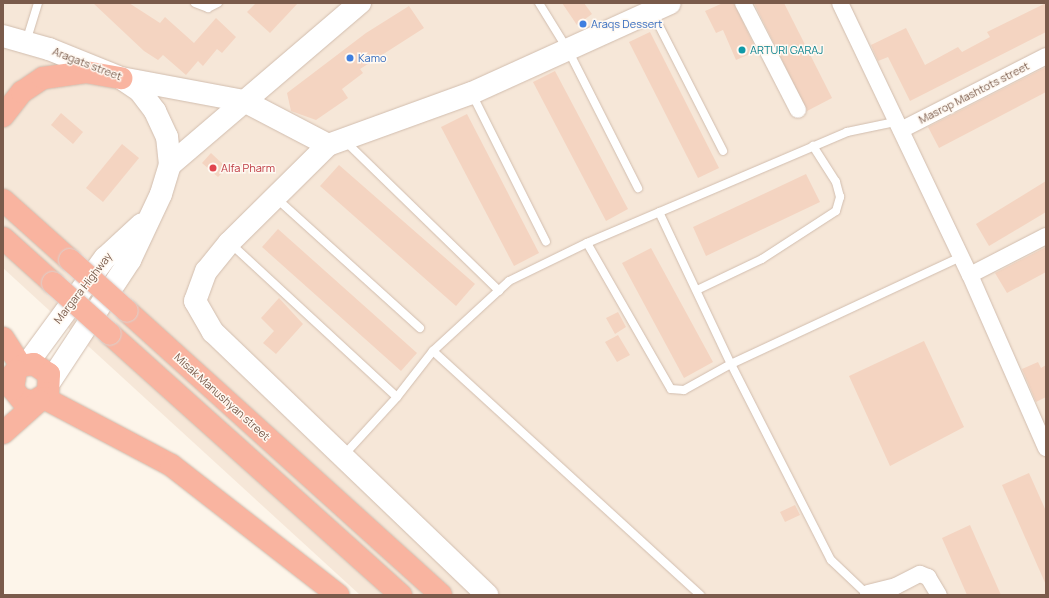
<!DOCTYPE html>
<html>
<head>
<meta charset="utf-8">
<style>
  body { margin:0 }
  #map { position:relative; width:1049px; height:598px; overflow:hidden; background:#fdf5ea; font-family:Manrope,sans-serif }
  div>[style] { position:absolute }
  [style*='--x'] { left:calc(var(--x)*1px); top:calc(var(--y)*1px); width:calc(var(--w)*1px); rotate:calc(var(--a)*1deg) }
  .residential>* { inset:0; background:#f6e7d8 }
  .building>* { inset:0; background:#f4d4c1 }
  .roads { filter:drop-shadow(0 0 1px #d1bdae) drop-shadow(0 0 1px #d1bdae) }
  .lane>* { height:8px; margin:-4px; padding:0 4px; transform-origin:4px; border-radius:4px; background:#fff }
  .street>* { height:16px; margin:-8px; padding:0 8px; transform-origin:8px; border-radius:8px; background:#fff }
  .secondary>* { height:22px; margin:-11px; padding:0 11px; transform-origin:11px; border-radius:11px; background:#fff }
  .highway>* { height:22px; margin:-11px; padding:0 11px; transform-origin:11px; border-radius:11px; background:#f9b4a0 }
  .bridges { filter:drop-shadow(0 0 1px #dad1cd) drop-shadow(0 0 1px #dad1cd) }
  .highway-bridge>* { height:22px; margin:-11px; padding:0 11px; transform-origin:11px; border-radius:11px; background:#f9b4a0 }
  .dots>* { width:11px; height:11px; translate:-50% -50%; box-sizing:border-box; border:2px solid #fff9f2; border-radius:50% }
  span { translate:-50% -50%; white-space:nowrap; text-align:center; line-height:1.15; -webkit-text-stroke:3px #fff9f2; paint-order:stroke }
  .shop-label { font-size:11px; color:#366cbe }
  .left { translate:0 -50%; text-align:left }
  .culture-label { font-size:11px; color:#0d838f }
  .street-label { font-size:11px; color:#7a5b4b }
  .health-label { font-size:11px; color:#be3a42 }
  .frame { position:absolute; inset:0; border:4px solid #7a5b4b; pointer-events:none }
</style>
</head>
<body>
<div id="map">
  <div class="residential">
    <div style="clip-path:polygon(3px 3px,1046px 3px,1046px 595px,360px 595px,3px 268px)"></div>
  </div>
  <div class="building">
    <div style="clip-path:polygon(93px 3px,129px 3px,160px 23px,165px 17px,194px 43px,216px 18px,236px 37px,222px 53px,217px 49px,203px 66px,198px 61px,186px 75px,163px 55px,158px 60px,144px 51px)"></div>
    <div style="clip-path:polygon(256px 3px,298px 3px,270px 33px,247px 12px)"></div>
    <div style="clip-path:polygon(562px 3px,584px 3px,592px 14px,577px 25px)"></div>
    <div style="clip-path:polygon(723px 3px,734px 3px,757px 51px,736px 60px,723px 30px,716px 33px,705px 11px)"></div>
    <div style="clip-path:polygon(754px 3px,784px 3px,832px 98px,807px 111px)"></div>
    <div style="clip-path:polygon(1046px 3px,1046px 32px,910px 101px,888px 57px,878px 61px,871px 45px,906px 28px,925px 65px,958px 47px,962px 52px,990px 37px,987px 32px)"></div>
    <div style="clip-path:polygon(409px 6px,424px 28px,360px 69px,363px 73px,342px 89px,348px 98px,316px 120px,291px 111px,287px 93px,366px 33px)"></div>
    <div style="clip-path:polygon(650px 32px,719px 168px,698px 178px,629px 42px)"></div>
    <div style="clip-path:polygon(1046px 67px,1046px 92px,939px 148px,928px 127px)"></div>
    <div style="clip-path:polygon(555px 71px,628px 209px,606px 221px,533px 82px)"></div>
    <div style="clip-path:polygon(61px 113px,83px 132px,73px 144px,51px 125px)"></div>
    <div style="clip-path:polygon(467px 114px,539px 253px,514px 266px,441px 127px)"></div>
    <div style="clip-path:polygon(122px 144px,139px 158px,103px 202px,86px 188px)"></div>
    <div style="clip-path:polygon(211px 153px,227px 168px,218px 177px,202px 163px)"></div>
    <div style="clip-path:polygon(339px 165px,475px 284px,456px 306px,320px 186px)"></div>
    <div style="clip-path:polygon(806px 174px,820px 202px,706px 256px,693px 227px)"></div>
    <div style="clip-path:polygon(1046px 181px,1046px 212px,989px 246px,976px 224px)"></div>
    <div style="clip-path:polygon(278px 229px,417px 353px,401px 371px,262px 247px)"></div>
    <div style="clip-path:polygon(1046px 247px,1046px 272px,1007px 293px,995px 273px)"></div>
    <div style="clip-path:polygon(651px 248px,713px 362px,684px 378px,622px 263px)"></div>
    <div style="clip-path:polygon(279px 298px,303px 324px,276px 354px,263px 343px,274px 331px,261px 318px)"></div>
    <div style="clip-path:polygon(618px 312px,626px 327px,615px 334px,606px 318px)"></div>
    <div style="clip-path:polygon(618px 335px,630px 355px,617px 362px,605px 342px)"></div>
    <div style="clip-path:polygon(924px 341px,964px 427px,890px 466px,849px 376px)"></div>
    <div style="clip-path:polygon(1038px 362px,1041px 368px,1046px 365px,1046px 397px,1036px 402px,1022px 369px)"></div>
    <div style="clip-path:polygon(1029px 473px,1046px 511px,1046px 585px,1002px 485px)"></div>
    <div style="clip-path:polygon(795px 505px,800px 515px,785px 522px,780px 512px)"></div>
    <div style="clip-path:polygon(970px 525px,1001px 595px,967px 595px,942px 538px)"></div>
  </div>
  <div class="roads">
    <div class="lane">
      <div style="--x:195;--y:3;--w:14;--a:21"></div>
      <div style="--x:208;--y:8;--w:11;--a:-27"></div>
      <div style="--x:539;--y:3;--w:55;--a:58.3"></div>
      <div style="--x:568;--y:50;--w:155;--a:63.1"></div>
      <div style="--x:652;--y:12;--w:156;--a:62.9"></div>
      <div style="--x:26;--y:42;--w:41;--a:-72.9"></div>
      <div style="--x:472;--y:94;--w:165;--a:63.4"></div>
      <div style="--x:345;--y:141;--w:215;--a:44.2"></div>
      <div style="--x:276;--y:198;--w:194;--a:42.1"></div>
      <div style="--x:659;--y:212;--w:168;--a:64.7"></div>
      <div style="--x:731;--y:364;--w:220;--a:63"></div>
      <div style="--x:831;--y:560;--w:51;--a:43.4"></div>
      <div style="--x:230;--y:243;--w:227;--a:42.7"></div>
      <div style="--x:587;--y:243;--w:168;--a:60.1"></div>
      <div style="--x:671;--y:389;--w:13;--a:4"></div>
      <div style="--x:684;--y:390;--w:54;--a:-29"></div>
      <div style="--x:731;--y:364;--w:253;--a:-25"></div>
      <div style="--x:697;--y:290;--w:72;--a:-25.5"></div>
      <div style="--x:762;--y:259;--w:88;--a:-33"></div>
      <div style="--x:836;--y:211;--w:15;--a:-74"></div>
      <div style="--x:840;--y:197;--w:16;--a:-105"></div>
      <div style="--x:836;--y:182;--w:43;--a:-122.6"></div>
      <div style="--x:433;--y:351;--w:362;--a:42.4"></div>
      <div style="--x:343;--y:456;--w:80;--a:-47.5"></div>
      <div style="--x:397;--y:397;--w:58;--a:-52"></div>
      <div style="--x:433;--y:351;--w:103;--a:-42.6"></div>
      <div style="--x:509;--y:281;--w:87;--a:-26"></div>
      <div style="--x:587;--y:243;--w:283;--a:-23.1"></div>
      <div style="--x:847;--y:132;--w:49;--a:-11.8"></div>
    </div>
    <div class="street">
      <div style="--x:743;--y:3;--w:120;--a:62.8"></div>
      <div style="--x:840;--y:3;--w:301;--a:64.5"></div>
      <div style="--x:970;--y:275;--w:189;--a:66.3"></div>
      <div style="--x:901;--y:130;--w:163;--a:-27"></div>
      <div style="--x:970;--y:275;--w:85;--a:-27.2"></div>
      <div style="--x:868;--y:593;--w:29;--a:-14"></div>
      <div style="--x:896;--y:586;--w:27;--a:-27"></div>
      <div style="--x:920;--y:574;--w:9;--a:21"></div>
      <div style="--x:928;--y:577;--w:21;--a:59"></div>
    </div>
    <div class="secondary">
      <div style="--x:3;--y:36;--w:48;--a:15.8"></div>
      <div style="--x:49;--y:49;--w:78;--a:21.9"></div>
      <div style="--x:121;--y:78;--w:125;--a:10.6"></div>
      <div style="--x:244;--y:101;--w:95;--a:27.6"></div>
      <div style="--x:328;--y:145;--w:153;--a:-19.9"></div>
      <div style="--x:472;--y:93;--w:217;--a:-24.4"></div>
      <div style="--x:328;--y:145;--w:139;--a:135.3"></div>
      <div style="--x:229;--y:243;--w:36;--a:129"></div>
      <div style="--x:206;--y:271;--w:32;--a:110"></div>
      <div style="--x:195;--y:301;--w:36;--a:60"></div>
      <div style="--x:213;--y:332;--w:380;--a:43.8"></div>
      <div style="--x:170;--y:165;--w:250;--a:-40.5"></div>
      <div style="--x:27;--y:364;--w:132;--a:-53.7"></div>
      <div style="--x:105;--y:258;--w:50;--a:-42.6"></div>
      <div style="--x:51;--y:380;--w:144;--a:-56.6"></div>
      <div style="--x:130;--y:260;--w:73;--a:-64.8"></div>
      <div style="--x:161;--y:194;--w:30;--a:-73"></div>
      <div style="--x:170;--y:165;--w:28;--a:-96"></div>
      <div style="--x:167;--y:137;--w:29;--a:-115"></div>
      <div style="--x:155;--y:111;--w:25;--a:-127"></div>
      <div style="--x:140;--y:91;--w:22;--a:-146"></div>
    </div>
    <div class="highway">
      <div style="--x:3;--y:116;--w:31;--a:-52"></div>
      <div style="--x:22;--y:92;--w:25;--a:-34"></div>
      <div style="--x:43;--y:78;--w:43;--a:-7.9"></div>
      <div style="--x:86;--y:72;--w:36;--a:10"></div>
      <div style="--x:3;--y:200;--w:90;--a:41.8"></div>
      <div style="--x:3;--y:238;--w:67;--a:42"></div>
      <div style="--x:127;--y:311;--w:423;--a:42.1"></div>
      <div style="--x:110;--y:334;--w:391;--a:41.9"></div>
      <div style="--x:3;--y:338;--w:33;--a:57"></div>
      <div style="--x:3;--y:385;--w:19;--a:-47"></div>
      <div style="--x:16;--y:371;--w:7;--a:-45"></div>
      <div style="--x:21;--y:366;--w:13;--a:-9"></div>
      <div style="--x:34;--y:364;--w:18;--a:34"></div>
      <div style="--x:49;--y:374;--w:19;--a:93"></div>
      <div style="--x:48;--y:393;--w:17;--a:149"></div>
      <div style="--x:33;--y:402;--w:12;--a:-166"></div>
      <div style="--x:21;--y:399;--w:13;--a:-129"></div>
      <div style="--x:13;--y:389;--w:18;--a:-81"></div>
      <div style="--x:44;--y:398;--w:144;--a:27.8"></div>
      <div style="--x:171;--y:465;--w:212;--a:37.9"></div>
      <div style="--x:3;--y:433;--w:48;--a:-41.6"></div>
    </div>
  </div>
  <div class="bridges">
    <div class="highway-bridge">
      <div style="--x:70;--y:260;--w:76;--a:41.8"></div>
      <div style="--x:53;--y:283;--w:76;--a:41.8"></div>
    </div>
  </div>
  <div class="dots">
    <div style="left:583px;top:24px;background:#3f7fe0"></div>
    <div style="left:742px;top:50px;background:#0f9aa8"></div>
    <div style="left:350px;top:58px;background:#3f7fe0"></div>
    <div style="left:213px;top:168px;background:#e0444e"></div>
  </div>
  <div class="shop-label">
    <span class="left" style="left:591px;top:24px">Araqs Dessert</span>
    <span class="left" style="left:358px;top:58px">Kamo</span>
  </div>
  <div class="culture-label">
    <span class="left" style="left:750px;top:50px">ARTURI GARAJ</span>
  </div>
  <div class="street-label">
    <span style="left:87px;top:64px;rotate:21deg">Aragats street</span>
    <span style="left:974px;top:93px;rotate:-27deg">Masrop Mashtots street</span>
    <span style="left:83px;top:288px;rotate:-52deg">Margara Highway</span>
    <span style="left:222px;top:397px;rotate:42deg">Misak Manushyan street</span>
  </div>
  <div class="health-label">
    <span class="left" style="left:221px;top:168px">Alfa Pharm</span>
  </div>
  <div class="frame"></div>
</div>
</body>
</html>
